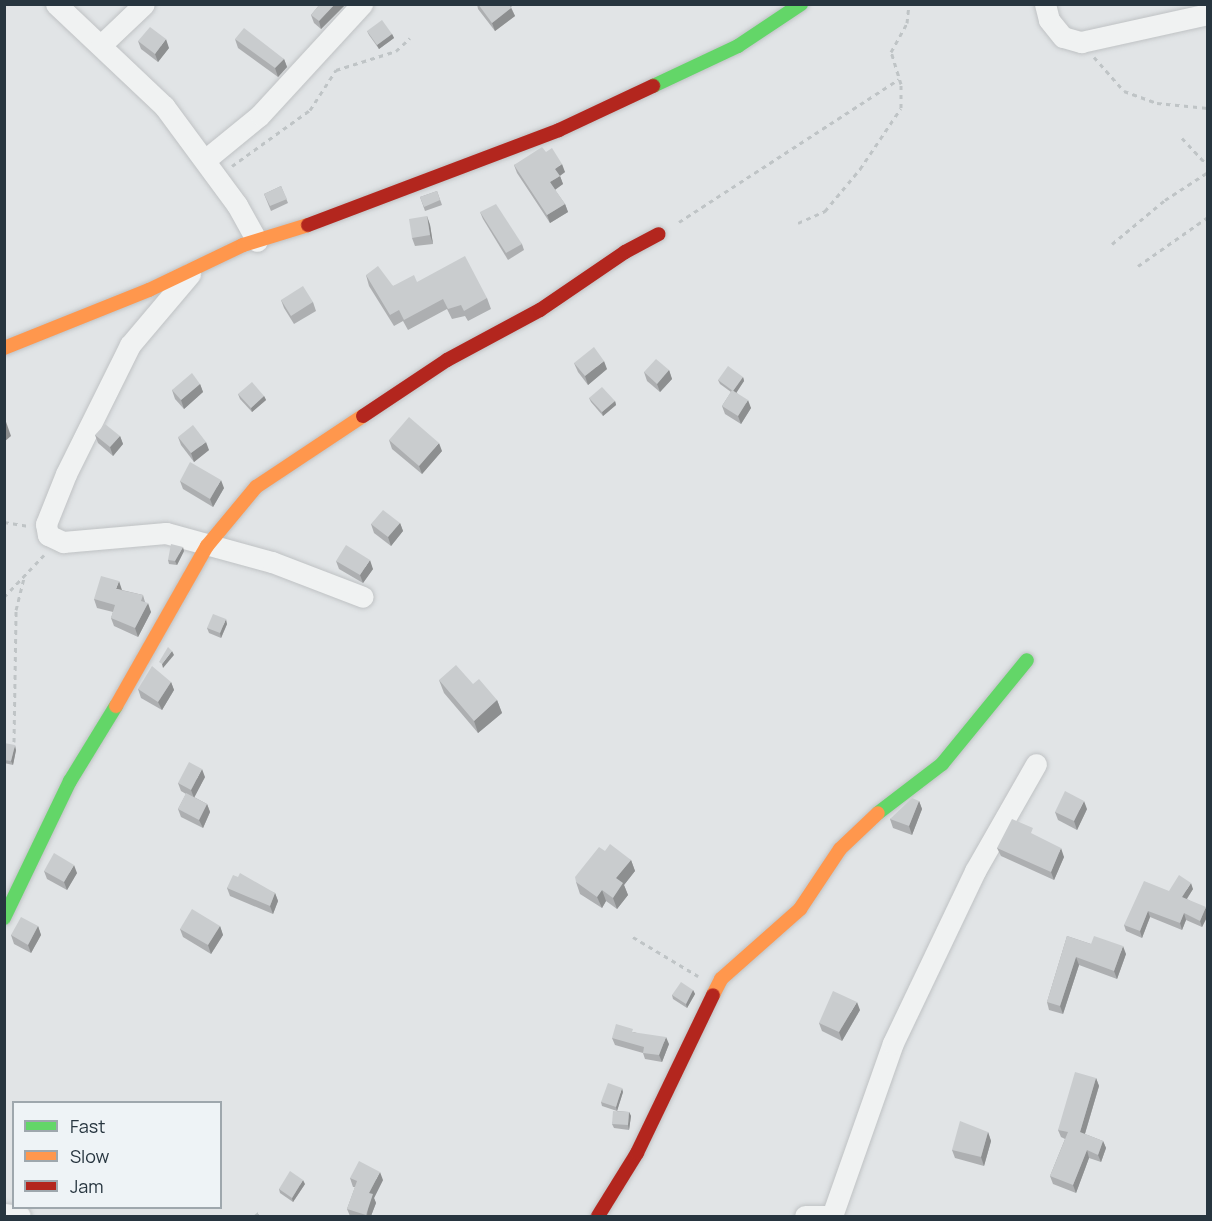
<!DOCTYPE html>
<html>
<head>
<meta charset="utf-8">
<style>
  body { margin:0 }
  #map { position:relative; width:1212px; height:1221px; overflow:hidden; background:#e1e4e6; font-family:Manrope,sans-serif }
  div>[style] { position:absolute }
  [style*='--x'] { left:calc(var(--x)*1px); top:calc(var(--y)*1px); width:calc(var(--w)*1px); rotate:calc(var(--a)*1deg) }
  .path>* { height:3px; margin-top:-1.5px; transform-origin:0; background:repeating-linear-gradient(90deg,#bfc4c6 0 4.5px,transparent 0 9px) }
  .roads { filter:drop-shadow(0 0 2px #bfc2c4) drop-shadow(0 0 2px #bfc2c4) }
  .street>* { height:21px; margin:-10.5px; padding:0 10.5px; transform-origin:10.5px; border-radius:10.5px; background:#f0f2f2 }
  .fast>* { height:14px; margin:-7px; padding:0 7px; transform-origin:7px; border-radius:7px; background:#63d668 }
  .slow>* { height:14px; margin:-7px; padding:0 7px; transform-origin:7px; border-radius:7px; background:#ff974d }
  .jam>* { height:14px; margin:-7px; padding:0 7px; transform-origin:7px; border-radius:7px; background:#b3261e }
  .wall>* { inset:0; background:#adafb1 }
  .shaded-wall>* { inset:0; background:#8d8f90 }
  .building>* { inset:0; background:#c9ccce }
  span { translate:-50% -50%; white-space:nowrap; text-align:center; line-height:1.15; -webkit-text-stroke:5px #eef3f6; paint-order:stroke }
  .frame { position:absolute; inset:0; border:6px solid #27353f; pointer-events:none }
  .legend { position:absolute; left:12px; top:1101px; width:210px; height:108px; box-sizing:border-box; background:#eef3f6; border:2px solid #9ea7ad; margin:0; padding:8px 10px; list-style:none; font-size:18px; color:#27353f }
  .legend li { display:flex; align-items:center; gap:12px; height:30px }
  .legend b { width:30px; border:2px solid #9ea7ad }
</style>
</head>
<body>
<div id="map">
  <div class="path">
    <div style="--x:1094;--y:57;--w:45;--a:48.6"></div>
    <div style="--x:1124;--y:91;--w:35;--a:20"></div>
    <div style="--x:1157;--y:103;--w:51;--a:5.6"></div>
    <div style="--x:1182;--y:138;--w:38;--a:47"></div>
    <div style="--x:232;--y:166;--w:96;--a:-35.7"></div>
    <div style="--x:310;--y:110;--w:48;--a:-57"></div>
    <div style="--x:336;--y:70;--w:63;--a:-17.6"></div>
    <div style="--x:396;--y:51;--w:19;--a:-43"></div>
    <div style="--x:679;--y:222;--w:262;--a:-33"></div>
    <div style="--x:798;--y:223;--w:30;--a:-24"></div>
    <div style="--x:825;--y:211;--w:55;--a:-50.2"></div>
    <div style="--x:860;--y:169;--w:73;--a:-56.1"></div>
    <div style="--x:901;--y:108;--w:24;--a:-90"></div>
    <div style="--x:901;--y:84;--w:34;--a:-107"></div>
    <div style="--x:891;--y:52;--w:33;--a:-61"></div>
    <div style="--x:907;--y:23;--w:19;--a:-84"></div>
    <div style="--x:1112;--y:244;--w:69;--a:-39.7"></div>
    <div style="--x:1165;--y:200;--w:51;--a:-33.1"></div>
    <div style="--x:1138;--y:266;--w:85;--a:-35"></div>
    <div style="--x:4;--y:522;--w:25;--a:9"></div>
    <div style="--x:4;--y:597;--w:58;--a:-46.4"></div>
    <div style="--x:14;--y:742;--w:132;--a:-89.1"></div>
    <div style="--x:16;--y:610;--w:33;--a:-76"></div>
    <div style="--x:633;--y:937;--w:76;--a:31"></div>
    <div style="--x:255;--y:1216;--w:6;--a:-39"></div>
  </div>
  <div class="roads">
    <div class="street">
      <div style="--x:56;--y:4;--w:149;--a:43.4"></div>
      <div style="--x:164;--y:106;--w:123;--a:53.6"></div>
      <div style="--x:237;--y:205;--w:41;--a:60.9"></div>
      <div style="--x:1045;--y:4;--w:16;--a:76"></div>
      <div style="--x:1049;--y:20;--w:22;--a:51"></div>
      <div style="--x:1063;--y:37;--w:19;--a:16"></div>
      <div style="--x:1081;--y:42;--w:130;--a:-12.4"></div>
      <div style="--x:101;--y:45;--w:59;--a:-43.6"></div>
      <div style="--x:205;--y:160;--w:71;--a:-39.3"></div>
      <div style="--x:260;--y:115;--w:151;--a:-47.4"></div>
      <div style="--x:190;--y:274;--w:93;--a:130.2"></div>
      <div style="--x:130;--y:345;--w:144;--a:116.4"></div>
      <div style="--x:66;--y:474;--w:54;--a:111.8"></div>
      <div style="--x:46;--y:524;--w:11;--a:80"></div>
      <div style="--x:48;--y:535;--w:17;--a:25"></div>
      <div style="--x:63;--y:542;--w:103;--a:-5"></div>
      <div style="--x:166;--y:533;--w:110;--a:15.3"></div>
      <div style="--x:272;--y:562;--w:97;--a:21"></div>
      <div style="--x:4;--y:1214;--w:16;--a:7"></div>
      <div style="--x:805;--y:1216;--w:26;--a:0"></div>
      <div style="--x:832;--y:1216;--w:183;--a:-70.6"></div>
      <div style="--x:893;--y:1043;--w:191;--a:-64.5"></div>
      <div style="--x:975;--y:871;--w:123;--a:-60.3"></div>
    </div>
    <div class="fast">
      <div style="--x:653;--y:86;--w:94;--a:-25.2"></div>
      <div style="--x:738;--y:46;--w:76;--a:-33.7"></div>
      <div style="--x:878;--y:813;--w:81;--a:-37.4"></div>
      <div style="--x:942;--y:764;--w:134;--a:-50.7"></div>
      <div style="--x:4;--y:918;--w:152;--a:-64.3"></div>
      <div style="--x:70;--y:781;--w:88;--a:-58.5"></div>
    </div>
    <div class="slow">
      <div style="--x:4;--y:348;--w:156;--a:-21.8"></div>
      <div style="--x:149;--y:290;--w:104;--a:-25.6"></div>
      <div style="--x:243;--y:245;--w:68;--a:-17.1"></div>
      <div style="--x:116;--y:706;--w:184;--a:-60.4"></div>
      <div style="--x:207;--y:546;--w:77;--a:-50.3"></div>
      <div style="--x:256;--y:487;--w:128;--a:-33.6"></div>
      <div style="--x:713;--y:995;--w:18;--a:-63"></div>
      <div style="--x:721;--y:979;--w:106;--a:-41.5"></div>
      <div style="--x:800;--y:909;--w:72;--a:-56.3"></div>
      <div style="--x:840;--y:849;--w:52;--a:-43.5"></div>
    </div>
    <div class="jam">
      <div style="--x:308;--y:225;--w:268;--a:-20.7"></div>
      <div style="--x:559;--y:130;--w:104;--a:-25.1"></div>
      <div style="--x:363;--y:416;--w:101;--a:-33.7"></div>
      <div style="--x:447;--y:360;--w:106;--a:-28.3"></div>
      <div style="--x:540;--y:310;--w:103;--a:-34.3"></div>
      <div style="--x:625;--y:252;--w:38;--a:-28"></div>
      <div style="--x:598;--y:1216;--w:74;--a:-58.2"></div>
      <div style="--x:637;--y:1153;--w:175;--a:-64.3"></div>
    </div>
  </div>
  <div class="wall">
    <div style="clip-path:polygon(320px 4px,346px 4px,321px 29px,314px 23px,311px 15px)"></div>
    <div style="clip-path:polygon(477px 4px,514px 4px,511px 7px,515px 16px,495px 31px,478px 9px)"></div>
    <div style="clip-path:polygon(367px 31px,392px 34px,394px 38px,379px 49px,369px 35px)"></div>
    <div style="clip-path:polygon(235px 39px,284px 59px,287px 67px,278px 77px,238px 48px)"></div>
    <div style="clip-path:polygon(138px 41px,169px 48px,158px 62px,141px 49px)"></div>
    <div style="clip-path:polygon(546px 152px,565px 172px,560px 176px,563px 184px,555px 190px,565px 204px,568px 212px,550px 223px,517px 173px,514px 165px)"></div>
    <div style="clip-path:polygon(281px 186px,288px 203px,271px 211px,264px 194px)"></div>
    <div style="clip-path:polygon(437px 191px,442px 205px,425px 211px,420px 197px)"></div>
    <div style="clip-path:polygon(480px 212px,522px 244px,524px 250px,508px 260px,483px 219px)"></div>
    <div style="clip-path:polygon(427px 216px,430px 225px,433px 244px,415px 246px,412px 238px)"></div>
    <div style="clip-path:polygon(366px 275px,393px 286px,417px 282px,487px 298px,491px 309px,468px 321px,465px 316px,452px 319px,447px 309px,408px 330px,403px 321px,394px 326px,369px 286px)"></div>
    <div style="clip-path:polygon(281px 300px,313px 302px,316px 311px,294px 324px,284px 308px)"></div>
    <div style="clip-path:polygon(574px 363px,607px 369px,588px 385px,578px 372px)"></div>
    <div style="clip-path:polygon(669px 370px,672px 379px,660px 392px,647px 381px,644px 372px)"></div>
    <div style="clip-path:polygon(743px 377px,744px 381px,736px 392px,751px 408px,741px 424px,725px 414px,722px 406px,731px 392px,720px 384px,718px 380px)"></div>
    <div style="clip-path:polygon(200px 384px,203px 392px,184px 409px,175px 399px,172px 390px)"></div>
    <div style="clip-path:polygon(238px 394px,264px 396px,266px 400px,252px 412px,240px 399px)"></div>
    <div style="clip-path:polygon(589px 398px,615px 401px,616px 405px,603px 416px,591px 402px)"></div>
    <div style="clip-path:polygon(95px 435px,120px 436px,123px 444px,113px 456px,98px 443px)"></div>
    <div style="clip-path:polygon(178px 437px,209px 450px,194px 462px,181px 445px)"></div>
    <div style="clip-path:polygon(389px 440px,442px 451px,422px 474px,392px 449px)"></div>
    <div style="clip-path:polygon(180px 481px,224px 488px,213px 507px,183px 489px)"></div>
    <div style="clip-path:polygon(400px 523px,403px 531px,391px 546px,374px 533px,371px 524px)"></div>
    <div style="clip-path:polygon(184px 551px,177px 565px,169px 564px,168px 560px)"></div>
    <div style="clip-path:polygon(336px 561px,373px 569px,363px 583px,339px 569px)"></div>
    <div style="clip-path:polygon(122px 590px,143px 595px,145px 602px,151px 612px,138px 637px,114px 626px,111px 618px,113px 612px,97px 608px,94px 599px)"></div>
    <div style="clip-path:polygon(227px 624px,221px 638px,209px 633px,207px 628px)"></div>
    <div style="clip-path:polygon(439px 680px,497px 700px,502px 713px,478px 733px,444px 693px)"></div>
    <div style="clip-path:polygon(171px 682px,174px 690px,162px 710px,141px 698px,138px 689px)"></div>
    <div style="clip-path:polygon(4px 743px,16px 750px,13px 765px,4px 763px)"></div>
    <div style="clip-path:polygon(205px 777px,194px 797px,207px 804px,210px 812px,203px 828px,181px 817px,178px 809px,186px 794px,181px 791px,178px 783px)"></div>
    <div style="clip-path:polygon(919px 801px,922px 809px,912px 835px,893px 828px,890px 819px)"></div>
    <div style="clip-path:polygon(1087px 809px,1077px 830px,1058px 820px,1055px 812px)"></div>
    <div style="clip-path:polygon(1036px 836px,1064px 857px,1054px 880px,1001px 856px,997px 848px)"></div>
    <div style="clip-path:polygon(605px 851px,631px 860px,635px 871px,624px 885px,628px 895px,617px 909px,606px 901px,602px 908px,580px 894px,576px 882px)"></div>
    <div style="clip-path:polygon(44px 871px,77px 873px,67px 890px,47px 879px)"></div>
    <div style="clip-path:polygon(238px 877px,275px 893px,278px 901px,273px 914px,230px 896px,227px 888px)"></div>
    <div style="clip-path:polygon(1193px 889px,1187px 899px,1208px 912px,1208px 915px,1202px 927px,1186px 920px,1182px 930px,1150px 917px,1142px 938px,1126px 931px,1124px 925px,1169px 891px)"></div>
    <div style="clip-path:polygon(38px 926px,41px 935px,31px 953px,14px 944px,11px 935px)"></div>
    <div style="clip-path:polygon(220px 926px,223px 935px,211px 954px,183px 937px,180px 929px)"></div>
    <div style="clip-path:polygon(1067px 936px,1091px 944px,1126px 954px,1117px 979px,1079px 965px,1063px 1014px,1049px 1010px,1047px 1002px)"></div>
    <div style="clip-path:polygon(693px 990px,695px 994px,687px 1008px,673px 999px,672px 995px)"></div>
    <div style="clip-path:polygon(860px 1010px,842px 1041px,822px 1031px,819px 1023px)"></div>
    <div style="clip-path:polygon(634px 1032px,669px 1044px,662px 1062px,645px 1059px,643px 1053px,615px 1045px,612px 1038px)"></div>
    <div style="clip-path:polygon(1096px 1078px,1099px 1086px,1085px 1134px,1103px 1141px,1106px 1148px,1101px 1162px,1089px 1158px,1076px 1193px,1053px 1184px,1050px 1176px,1065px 1139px,1061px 1137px,1058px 1130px)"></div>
    <div style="clip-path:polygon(623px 1092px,617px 1111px,629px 1112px,631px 1116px,629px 1130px,614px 1128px,612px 1124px,617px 1111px,602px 1106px,601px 1102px)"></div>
    <div style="clip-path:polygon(988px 1132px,991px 1141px,984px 1166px,955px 1158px,952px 1150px)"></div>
    <div style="clip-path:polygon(350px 1178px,383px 1180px,374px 1198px,376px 1203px,371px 1216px,350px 1216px,347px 1209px,355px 1187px,353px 1187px)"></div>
    <div style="clip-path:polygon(305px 1184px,293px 1202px,280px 1193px,279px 1189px)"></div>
  </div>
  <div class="shaded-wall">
    <div style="clip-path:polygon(335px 4px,346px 4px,321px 29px,319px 21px)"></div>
    <div style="clip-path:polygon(511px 8px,515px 16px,495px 31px,492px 23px)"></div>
    <div style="clip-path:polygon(392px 34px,394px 38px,379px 49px,377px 45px)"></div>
    <div style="clip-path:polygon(166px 39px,169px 48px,158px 62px,155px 54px)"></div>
    <div style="clip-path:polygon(284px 59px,287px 67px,278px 77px,275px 68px)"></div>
    <div style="clip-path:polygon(562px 164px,565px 172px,558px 177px,555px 169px)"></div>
    <div style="clip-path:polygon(560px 176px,563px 184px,553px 191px,550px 182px)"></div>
    <div style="clip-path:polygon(565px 204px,568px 212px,550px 223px,547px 215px)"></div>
    <div style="clip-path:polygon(427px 216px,430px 225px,433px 244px,430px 235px)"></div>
    <div style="clip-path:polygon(604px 361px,607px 369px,588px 385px,585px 376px)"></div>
    <div style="clip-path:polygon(669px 370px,672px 379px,660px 392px,657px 384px)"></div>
    <div style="clip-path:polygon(743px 377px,744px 381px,735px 395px,733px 391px)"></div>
    <div style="clip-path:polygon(200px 384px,203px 392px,184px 409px,181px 400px)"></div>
    <div style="clip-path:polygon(264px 396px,266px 400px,252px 412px,251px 408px)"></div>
    <div style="clip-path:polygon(748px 400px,751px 408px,741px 424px,738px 416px)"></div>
    <div style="clip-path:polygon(615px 401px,616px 405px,603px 416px,602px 412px)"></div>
    <div style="clip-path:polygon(5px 419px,11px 436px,4px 442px,4px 420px)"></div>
    <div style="clip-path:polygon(120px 436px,123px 444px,113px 456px,110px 447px)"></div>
    <div style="clip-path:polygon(206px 442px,209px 450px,194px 462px,191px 453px)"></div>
    <div style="clip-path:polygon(439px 443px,442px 451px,422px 474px,419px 466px)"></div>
    <div style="clip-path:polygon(221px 480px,224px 488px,213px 507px,210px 499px)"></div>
    <div style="clip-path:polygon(400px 523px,403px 531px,391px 546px,388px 537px)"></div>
    <div style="clip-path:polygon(183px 547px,184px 551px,177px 565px,175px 561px)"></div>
    <div style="clip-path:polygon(370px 560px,373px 569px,363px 583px,360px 575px)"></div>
    <div style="clip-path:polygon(119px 581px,122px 590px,116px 589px)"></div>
    <div style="clip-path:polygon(148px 603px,151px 612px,138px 637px,135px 628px)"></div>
    <div style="clip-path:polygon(226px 619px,227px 624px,221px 638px,220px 633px)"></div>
    <div style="clip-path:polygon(172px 651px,174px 655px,163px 668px,162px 664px)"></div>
    <div style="clip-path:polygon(171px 682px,174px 690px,162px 710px,158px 702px)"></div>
    <div style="clip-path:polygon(497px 700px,502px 713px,478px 733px,474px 721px)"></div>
    <div style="clip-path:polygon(15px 745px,16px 750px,13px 765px,11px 761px)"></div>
    <div style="clip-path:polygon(202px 769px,205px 777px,194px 798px,191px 790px)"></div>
    <div style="clip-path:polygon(919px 801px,922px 809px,912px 835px,909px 826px)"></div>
    <div style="clip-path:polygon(1084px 801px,1087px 809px,1077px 830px,1074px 821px)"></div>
    <div style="clip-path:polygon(207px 804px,210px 812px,203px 828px,199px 820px)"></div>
    <div style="clip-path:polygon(1061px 848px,1064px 857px,1054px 880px,1051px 872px)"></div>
    <div style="clip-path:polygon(631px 860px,635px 871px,624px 885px,628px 895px,617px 909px,613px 898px,616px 878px)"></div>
    <div style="clip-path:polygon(74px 865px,77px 873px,67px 890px,64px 882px)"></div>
    <div style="clip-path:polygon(1191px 883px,1193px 889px,1184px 903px,1182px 897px)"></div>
    <div style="clip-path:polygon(602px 890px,606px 901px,602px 908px,597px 897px)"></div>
    <div style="clip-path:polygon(275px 893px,278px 901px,273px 914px,270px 906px)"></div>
    <div style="clip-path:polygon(1206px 907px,1208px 915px,1202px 927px,1200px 921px)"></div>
    <div style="clip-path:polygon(1148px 911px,1150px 917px,1142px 938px,1140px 931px)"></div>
    <div style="clip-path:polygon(1184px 913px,1186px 920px,1182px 930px,1180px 923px)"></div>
    <div style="clip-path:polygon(38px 926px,41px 935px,31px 953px,28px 945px)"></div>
    <div style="clip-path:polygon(220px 926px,223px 935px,211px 954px,208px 945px)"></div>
    <div style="clip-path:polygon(1123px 946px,1126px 954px,1117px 979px,1114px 971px)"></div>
    <div style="clip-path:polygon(1076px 957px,1079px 965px,1063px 1014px,1060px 1006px)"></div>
    <div style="clip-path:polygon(693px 990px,695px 994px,687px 1008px,686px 1004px)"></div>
    <div style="clip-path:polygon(857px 1002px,860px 1010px,842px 1041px,839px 1032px)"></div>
    <div style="clip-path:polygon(666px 1037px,669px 1044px,662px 1062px,659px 1055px)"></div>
    <div style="clip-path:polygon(1096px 1078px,1099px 1086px,1083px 1140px,1080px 1132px)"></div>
    <div style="clip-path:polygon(622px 1088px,623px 1092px,617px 1111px,616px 1107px)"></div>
    <div style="clip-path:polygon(629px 1112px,631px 1116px,629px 1130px,628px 1125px)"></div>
    <div style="clip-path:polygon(988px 1132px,991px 1141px,984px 1166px,981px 1157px)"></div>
    <div style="clip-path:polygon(1103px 1141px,1106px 1148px,1101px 1162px,1098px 1155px)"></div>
    <div style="clip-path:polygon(1087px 1150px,1089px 1158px,1076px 1193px,1073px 1185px)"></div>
    <div style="clip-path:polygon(380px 1172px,383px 1180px,374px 1198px,376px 1203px,371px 1216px,367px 1216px,369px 1193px)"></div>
    <div style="clip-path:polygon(303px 1180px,305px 1184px,293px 1202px,292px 1198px)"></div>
  </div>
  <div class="building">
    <div style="clip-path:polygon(320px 4px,335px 4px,319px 21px,311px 15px)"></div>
    <div style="clip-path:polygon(478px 4px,509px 4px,511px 8px,492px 23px)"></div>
    <div style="clip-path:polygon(382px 20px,392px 34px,377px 45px,367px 31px)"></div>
    <div style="clip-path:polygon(150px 27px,166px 39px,155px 54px,138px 41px)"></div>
    <div style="clip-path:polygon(244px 28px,284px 59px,275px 68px,235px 39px)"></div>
    <div style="clip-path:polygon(542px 147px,546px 152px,552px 148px,562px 164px,555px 169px,560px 176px,550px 182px,565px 204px,547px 215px,514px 165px)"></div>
    <div style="clip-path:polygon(281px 186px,287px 199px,270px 206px,264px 194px)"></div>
    <div style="clip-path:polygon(437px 191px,440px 200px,424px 207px,420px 197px)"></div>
    <div style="clip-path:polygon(496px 204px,522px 244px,506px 253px,480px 212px)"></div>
    <div style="clip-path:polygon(427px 216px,430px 235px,412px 238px,409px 219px)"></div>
    <div style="clip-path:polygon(465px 256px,487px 298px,464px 311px,461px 305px,448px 309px,443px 299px,404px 320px,399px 310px,390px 315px,366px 275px,378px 266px,393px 286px,414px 275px,417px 282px)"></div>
    <div style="clip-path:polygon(303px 286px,313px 302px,291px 316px,281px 300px)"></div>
    <div style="clip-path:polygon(594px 347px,604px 361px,585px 376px,574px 363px)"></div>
    <div style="clip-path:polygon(656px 359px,669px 370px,657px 384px,644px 372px)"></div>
    <div style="clip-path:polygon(728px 366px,743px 377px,733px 391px,718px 380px)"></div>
    <div style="clip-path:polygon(192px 373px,200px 384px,181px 400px,172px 390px)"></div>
    <div style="clip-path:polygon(252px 382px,264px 396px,251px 408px,238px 394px)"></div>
    <div style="clip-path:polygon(602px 387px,615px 401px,602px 412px,589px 398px)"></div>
    <div style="clip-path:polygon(732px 390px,748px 400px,738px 416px,722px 406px)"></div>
    <div style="clip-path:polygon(409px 417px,439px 443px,419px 466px,389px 440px)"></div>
    <div style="clip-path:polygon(105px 424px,120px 436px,110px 447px,95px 435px)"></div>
    <div style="clip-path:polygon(193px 425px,206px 442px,191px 453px,178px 437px)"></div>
    <div style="clip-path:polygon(190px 462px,221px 480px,210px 499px,180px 481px)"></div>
    <div style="clip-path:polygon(383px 510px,400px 523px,388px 537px,371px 524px)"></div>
    <div style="clip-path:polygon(171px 544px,183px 547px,175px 561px,168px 560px)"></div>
    <div style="clip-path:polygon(346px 545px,370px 560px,360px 575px,336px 561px)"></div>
    <div style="clip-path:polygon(101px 576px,119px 581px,116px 589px,143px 595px,141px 601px,148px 603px,135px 628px,111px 618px,115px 605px,94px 599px)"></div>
    <div style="clip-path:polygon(213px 614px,226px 619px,220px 633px,207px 628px)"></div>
    <div style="clip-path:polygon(168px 647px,172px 651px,162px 664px,159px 662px)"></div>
    <div style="clip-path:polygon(456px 665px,473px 684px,479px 679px,497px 700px,474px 721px,439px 680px)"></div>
    <div style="clip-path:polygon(152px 666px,171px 682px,158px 702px,138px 689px)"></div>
    <div style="clip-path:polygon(4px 743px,15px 745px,11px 761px,4px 760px)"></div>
    <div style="clip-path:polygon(189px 762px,202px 769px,191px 790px,178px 783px)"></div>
    <div style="clip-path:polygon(1065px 791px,1084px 801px,1074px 821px,1055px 812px)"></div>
    <div style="clip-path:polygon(186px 793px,207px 804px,199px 820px,178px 809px)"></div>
    <div style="clip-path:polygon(912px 798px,919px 801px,909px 826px,890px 819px)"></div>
    <div style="clip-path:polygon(1012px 819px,1033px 828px,1031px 833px,1061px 848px,1051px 872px,997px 848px)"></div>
    <div style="clip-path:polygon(610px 844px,631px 860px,616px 878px,623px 883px,613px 898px,602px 890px,597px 897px,576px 882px,575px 877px,599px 847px,605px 851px)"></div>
    <div style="clip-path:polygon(54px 853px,74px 865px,64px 882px,44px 871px)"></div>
    <div style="clip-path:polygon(240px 873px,275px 893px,270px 906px,227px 888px,233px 875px,238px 877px)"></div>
    <div style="clip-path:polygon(1179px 875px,1191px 883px,1182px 897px,1206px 907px,1200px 921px,1184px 913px,1180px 923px,1148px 911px,1140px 931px,1124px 925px,1144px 881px,1169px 891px)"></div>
    <div style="clip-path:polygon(192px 909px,220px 926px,208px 945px,180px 929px)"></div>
    <div style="clip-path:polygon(21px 917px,38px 926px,28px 945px,11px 935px)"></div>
    <div style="clip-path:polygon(1067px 936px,1091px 944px,1094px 936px,1123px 946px,1114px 971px,1076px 957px,1060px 1006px,1047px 1002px)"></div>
    <div style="clip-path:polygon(681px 982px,693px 990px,686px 1004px,672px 995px)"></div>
    <div style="clip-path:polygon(833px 991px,857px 1002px,839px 1032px,819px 1023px)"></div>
    <div style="clip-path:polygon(616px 1024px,633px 1029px,632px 1032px,666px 1037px,659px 1055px,643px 1053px,644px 1047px,612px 1038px)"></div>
    <div style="clip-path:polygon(1075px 1072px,1096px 1078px,1080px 1132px,1103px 1141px,1098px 1155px,1087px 1150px,1073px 1185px,1050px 1176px,1068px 1132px,1058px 1130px)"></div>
    <div style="clip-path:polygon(608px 1083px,622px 1088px,616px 1107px,601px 1102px)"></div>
    <div style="clip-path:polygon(613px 1111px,629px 1112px,628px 1125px,612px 1124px)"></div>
    <div style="clip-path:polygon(960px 1121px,988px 1132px,981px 1157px,952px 1150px)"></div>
    <div style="clip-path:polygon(359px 1161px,380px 1172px,369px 1193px,373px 1194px,366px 1215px,347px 1209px,357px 1181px,350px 1178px)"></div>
    <div style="clip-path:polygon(290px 1171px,303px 1180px,292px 1198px,279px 1189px)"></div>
  </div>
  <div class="frame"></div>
  <ul class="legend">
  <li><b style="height:8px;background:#63d668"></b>Fast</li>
  <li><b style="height:8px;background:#ff974d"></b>Slow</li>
  <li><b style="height:8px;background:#b3261e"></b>Jam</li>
  </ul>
</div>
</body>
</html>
